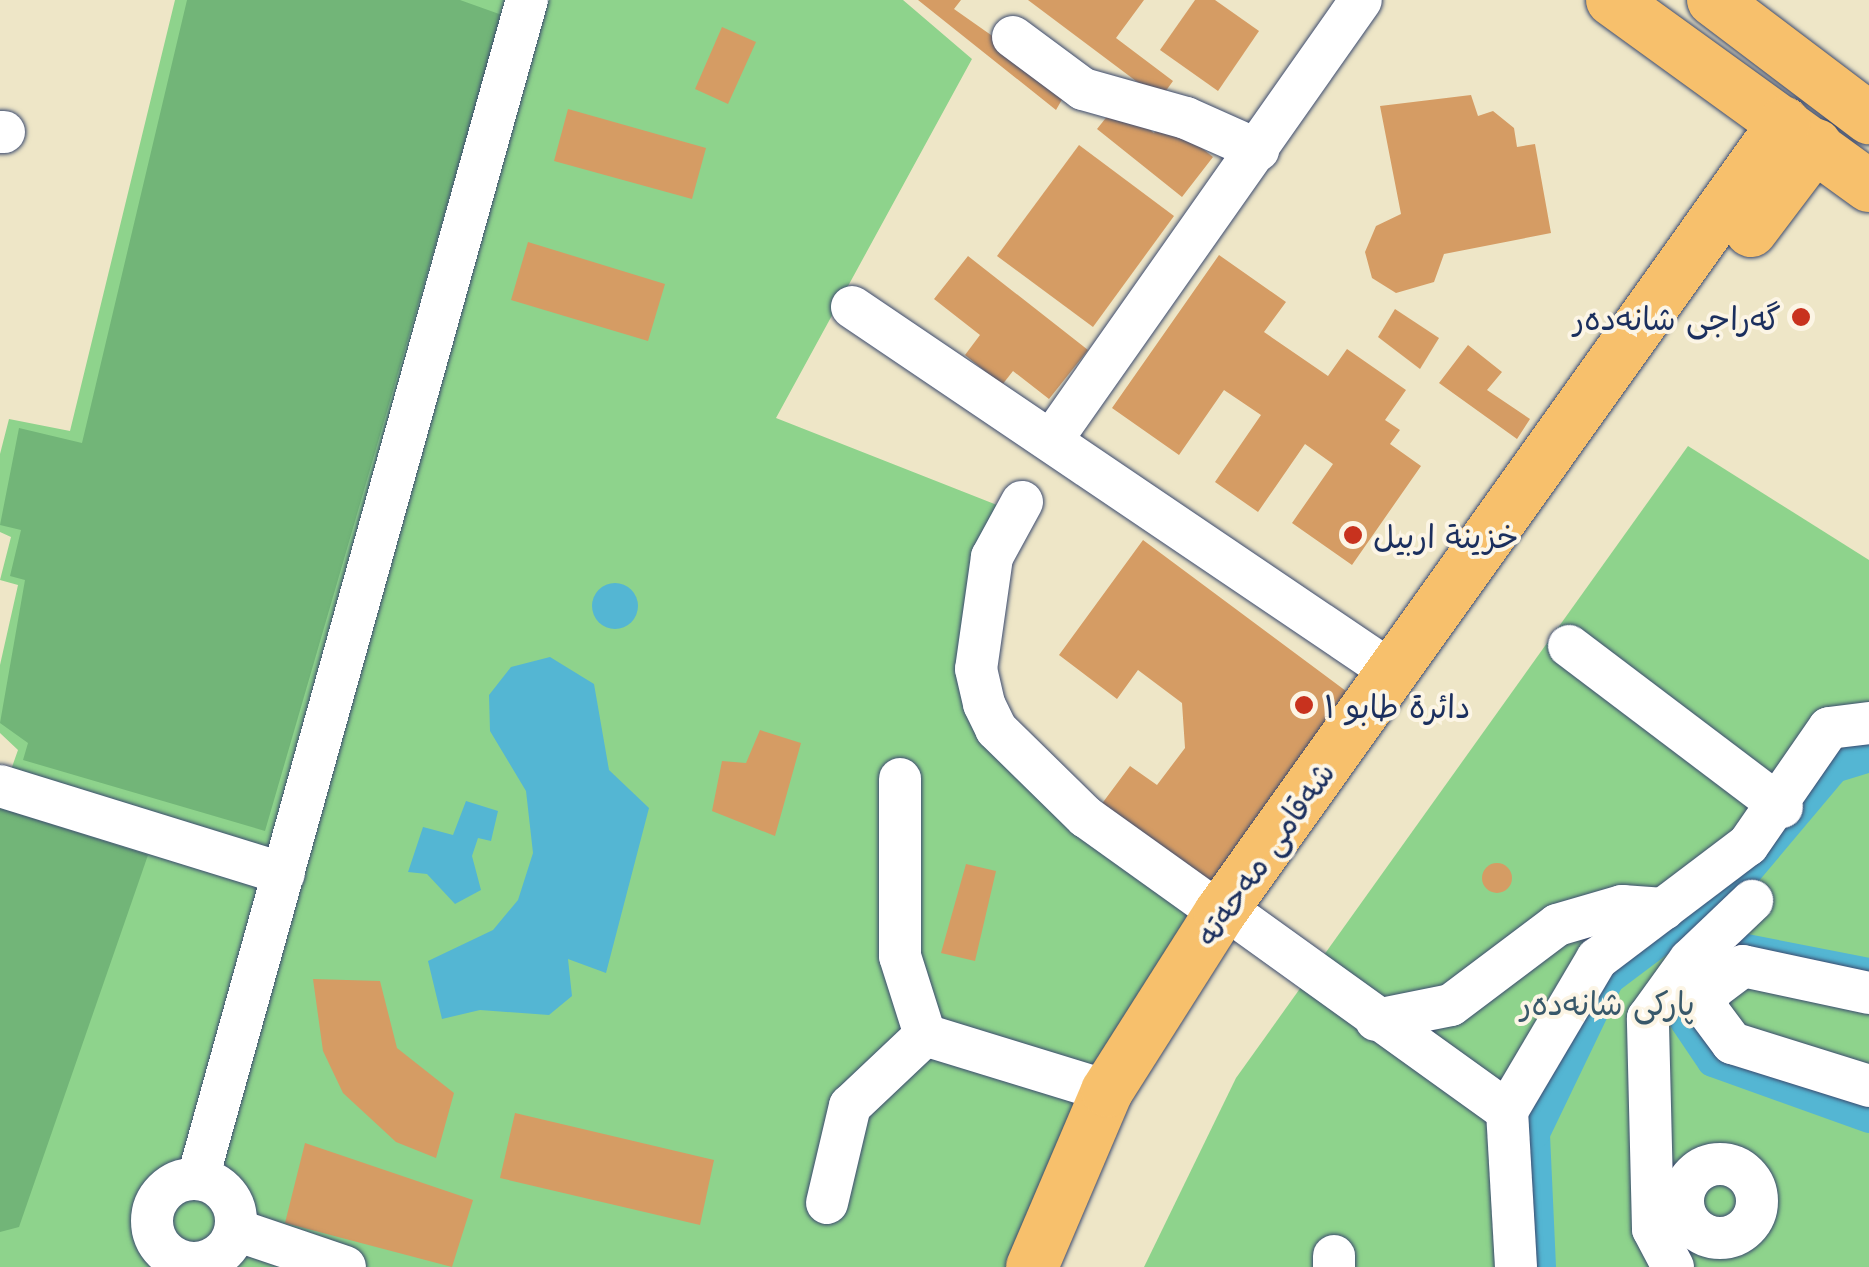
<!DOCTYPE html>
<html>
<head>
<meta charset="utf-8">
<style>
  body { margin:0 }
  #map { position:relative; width:1869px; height:1267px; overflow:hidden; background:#eee6c7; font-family:Mali,"Playpen Sans Arabic",sans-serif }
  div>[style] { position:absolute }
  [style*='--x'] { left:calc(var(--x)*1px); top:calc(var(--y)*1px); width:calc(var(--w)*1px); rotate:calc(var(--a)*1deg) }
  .green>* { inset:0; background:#8ed38c }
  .forest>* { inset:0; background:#72b578 }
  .water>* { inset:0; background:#54b6d3 }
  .round { border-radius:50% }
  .canal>* { height:32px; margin:-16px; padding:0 16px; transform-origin:16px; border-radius:16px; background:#54b6d3 }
  .building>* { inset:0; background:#d59c64 }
  .roads { filter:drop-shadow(0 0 2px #3b4a6e) drop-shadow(0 0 2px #3b4a6e) }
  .minor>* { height:42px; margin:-21px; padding:0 21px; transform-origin:21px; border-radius:21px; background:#fff }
  .minor>.ring { margin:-21px; padding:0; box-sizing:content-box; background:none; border:42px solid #fff; border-radius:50% }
  .major>* { height:52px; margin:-26px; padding:0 26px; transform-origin:26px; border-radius:26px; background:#f7c06c }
  .dots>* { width:28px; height:28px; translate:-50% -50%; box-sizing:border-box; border:5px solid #fcf5e5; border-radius:50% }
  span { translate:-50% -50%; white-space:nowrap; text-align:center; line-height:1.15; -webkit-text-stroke:8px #fcf5e5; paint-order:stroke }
  .poi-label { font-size:32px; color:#1b2f5e }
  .right { translate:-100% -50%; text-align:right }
  .left { translate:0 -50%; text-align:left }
  .street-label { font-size:32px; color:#1b2f5e }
  .park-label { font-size:32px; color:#38586a }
</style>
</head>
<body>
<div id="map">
  <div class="green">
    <div style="clip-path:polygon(175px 0,903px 0,972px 59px,776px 418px,997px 505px,960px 672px,1200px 911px,1033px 1267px,0 1267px,0 801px,18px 750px,0 733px,0 665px,18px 585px,0 580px,11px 537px,0 532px,0 454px,9px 419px,70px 431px)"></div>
    <div style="clip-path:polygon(1688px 446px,1869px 560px,1869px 1267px,1144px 1267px,1236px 1078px)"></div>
  </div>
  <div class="forest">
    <div style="clip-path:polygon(187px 0,460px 0,502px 15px,265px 831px,23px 760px,28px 743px,0 723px,25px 580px,10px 576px,21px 530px,0 525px,19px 428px,82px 443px)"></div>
    <div style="clip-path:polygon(0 808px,148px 855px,19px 1227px,0 1232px)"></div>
  </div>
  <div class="water">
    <div class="round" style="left:592px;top:583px;width:46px;height:46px"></div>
    <div style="clip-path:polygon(550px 657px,594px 684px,609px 770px,649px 808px,606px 973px,568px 959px,572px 996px,549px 1015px,480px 1010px,442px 1019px,428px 961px,493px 930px,518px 900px,533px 853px,526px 791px,490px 731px,489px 695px,511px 667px)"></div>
    <div style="clip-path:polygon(466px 801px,498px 811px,491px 841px,478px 838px,472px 856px,481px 890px,455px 904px,427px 874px,408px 872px,423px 827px,453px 835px)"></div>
  </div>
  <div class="canal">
    <div style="--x:1741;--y:949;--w:130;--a:11.1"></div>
    <div style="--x:1697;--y:976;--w:46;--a:103.7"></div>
    <div style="--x:1686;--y:1021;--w:48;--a:56"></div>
    <div style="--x:1713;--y:1061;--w:166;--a:19.7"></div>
    <div style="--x:1540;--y:1267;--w:134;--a:-92.6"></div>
    <div style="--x:1534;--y:1133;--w:171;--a:-64.3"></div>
    <div style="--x:1608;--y:979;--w:163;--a:-37"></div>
    <div style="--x:1738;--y:881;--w:149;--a:-49.9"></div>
    <div style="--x:1834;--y:767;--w:37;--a:-17"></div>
  </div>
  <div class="building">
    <div style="clip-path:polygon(918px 0,961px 0,954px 9px,1068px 89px,1056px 110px)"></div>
    <div style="clip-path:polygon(1028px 0,1144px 0,1116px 38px,1173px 81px,1160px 99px)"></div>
    <div style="clip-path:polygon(1195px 0,1215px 0,1259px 31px,1218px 91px,1160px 50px)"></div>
    <div style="clip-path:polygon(722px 27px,756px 42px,728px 104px,695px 89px)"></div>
    <div style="clip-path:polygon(1471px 95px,1478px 116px,1493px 111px,1514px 128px,1517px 147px,1535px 144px,1551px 233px,1444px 254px,1434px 282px,1396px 293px,1372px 278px,1365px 252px,1376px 226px,1401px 214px,1380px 106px)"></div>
    <div style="clip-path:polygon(1117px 104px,1154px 133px,1165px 119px,1213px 157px,1182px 197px,1097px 129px)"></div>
    <div style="clip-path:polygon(568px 109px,706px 148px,692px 199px,554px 161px)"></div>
    <div style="clip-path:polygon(1079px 145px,1174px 216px,1093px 327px,997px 256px)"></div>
    <div style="clip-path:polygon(528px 242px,665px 284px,648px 341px,511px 300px)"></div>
    <div style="clip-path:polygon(1219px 255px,1286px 302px,1264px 332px,1328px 376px,1347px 349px,1406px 390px,1385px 420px,1400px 430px,1390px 444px,1421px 466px,1352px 565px,1292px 523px,1333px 464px,1305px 444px,1258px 512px,1215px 482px,1261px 415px,1224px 390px,1179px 455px,1112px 408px)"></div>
    <div style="clip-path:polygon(968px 256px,1088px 350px,1049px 399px,1013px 371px,1002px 385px,965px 355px,980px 335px,934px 299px)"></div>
    <div style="clip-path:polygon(1395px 309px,1439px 338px,1420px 369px,1378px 337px)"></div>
    <div style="clip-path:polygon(1468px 345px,1502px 372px,1487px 390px,1530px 419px,1517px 439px,1439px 383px)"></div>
    <div style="clip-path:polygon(1143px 540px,1350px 694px,1200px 897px,1092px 817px,1130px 766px,1157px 785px,1185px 748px,1182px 703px,1138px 670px,1117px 699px,1059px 655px)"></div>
    <div style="clip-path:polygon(760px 730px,801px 743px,775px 836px,712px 811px,722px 761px,746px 763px)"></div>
    <div class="round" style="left:1482px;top:863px;width:30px;height:30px"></div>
    <div style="clip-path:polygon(966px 864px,996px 871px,975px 961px,941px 953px)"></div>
    <div style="clip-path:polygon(313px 979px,380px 981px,397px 1048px,454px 1093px,436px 1158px,396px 1142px,343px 1093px,323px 1051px)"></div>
    <div style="clip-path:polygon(515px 1113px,714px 1160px,700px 1225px,500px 1178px)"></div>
    <div style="clip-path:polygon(305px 1143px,473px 1200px,452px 1267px,285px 1223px)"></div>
  </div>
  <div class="roads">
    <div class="minor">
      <div style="--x:1013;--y:37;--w:87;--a:36.6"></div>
      <div style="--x:1083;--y:89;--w:107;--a:15.7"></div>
      <div style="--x:1186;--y:118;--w:79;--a:24"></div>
      <div style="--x:0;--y:132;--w:4;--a:0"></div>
      <div style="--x:852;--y:307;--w:652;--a:34.06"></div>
      <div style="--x:1053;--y:438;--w:535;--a:-54.89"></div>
      <div style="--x:1022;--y:502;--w:63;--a:118.6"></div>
      <div style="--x:992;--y:557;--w:113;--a:98.1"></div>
      <div style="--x:976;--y:669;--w:36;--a:77"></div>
      <div style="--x:984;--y:704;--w:28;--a:64"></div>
      <div style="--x:996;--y:729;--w:126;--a:44.4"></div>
      <div style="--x:1086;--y:817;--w:165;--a:35.6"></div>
      <div style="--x:1569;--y:646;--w:267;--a:37.1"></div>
      <div style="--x:0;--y:786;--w:297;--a:17.2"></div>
      <div style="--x:1247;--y:924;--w:320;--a:35.7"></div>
      <div style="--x:1869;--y:993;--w:129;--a:-167.9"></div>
      <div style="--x:1743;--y:966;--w:40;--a:143"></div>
      <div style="--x:1711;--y:990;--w:19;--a:106"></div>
      <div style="--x:1706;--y:1008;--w:44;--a:53.4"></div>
      <div style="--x:1732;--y:1043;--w:144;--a:17.4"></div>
      <div style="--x:1376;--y:1020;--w:76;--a:-11.3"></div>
      <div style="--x:1451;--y:1005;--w:133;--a:-37"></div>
      <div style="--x:1557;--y:925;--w:68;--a:-16.3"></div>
      <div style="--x:1622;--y:906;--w:42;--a:4.1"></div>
      <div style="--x:925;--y:1035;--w:190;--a:17.1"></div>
      <div class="ring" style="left:1683px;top:1164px;width:32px;height:32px"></div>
      <div style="--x:198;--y:1178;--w:1223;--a:-74.4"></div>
      <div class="ring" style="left:152px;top:1179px;width:42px;height:42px"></div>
      <div style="--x:827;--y:1203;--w:100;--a:-76.7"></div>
      <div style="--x:850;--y:1106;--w:103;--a:-43.4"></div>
      <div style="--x:925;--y:1035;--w:83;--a:-107.6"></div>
      <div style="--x:900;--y:956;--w:177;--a:-90"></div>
      <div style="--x:236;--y:1230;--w:115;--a:18.7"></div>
      <div style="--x:1334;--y:1267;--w:11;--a:-90"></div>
      <div style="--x:1516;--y:1267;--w:156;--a:-93.3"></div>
      <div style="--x:1507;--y:1111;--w:177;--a:-59.4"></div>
      <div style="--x:1597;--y:959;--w:189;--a:-37.1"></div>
      <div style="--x:1748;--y:845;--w:142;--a:-55.3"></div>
      <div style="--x:1829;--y:728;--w:40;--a:-7.1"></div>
      <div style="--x:1673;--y:1267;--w:43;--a:-117.8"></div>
      <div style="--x:1653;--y:1229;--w:211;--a:-91.4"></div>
      <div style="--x:1648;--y:1018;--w:72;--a:-54.1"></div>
      <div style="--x:1690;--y:960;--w:86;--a:-43.6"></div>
    </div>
    <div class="major">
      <div style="--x:1612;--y:0;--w:317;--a:35.9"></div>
      <div style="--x:1713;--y:0;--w:196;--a:37.1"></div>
      <div style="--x:1751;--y:231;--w:108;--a:-52.9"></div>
      <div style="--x:1032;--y:1267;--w:191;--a:-66.9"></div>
      <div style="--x:1107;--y:1091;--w:211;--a:-57.6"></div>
      <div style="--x:1220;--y:913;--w:971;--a:-54.48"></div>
    </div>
  </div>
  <div class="dots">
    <div style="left:1801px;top:317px;background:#c8321e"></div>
    <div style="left:1353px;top:535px;background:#c8321e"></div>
    <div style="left:1304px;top:705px;background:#c8321e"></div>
  </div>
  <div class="poi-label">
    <span class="right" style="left:1781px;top:317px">گەراجی شانەدەر</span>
    <span class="left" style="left:1373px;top:535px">خزينة اربيل</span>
    <span class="left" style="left:1324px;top:705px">دائرة طابو ١</span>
  </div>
  <div class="street-label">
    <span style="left:1264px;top:853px;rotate:-55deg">شەقامی مەحەتە</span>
  </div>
  <div class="park-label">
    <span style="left:1607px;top:1002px">پارکی شانەدەر</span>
  </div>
</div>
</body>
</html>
